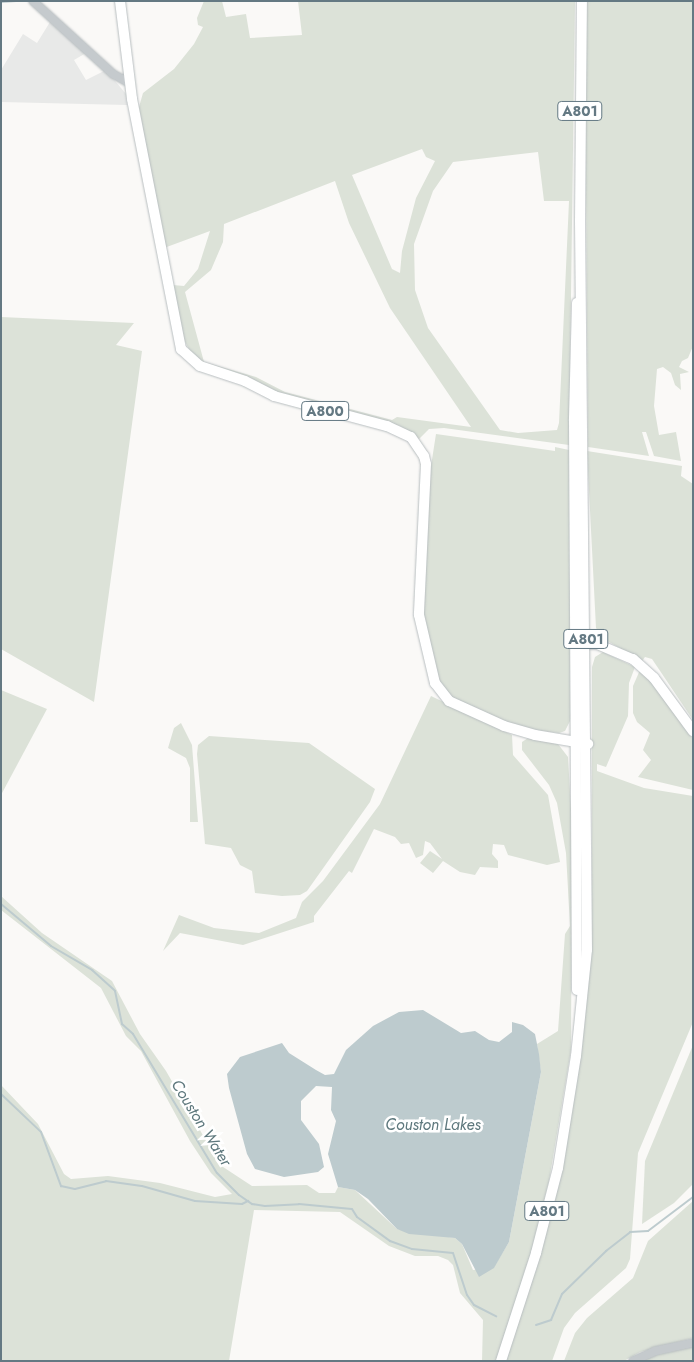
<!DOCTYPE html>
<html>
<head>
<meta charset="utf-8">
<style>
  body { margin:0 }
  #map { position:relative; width:694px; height:1362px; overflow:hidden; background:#faf9f7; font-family:Jost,sans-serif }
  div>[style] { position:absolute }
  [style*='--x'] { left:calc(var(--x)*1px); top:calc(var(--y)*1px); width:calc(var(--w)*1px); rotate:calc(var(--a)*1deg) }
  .built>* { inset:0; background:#e8e9e8 }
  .green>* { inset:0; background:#dce2d8 }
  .water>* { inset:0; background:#bdcbce }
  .stream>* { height:2px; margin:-1px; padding:0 1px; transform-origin:1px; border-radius:1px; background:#bdcbce }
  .roads { filter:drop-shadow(0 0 1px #b8bec0) drop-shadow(0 0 1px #b8bec0) }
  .minor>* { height:8px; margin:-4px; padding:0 4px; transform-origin:4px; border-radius:4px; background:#c5cacd }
  .major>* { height:10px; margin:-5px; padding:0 5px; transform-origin:5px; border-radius:5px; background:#fff }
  span { translate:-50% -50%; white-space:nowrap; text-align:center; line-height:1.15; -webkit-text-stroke:5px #fff; paint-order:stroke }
  .shield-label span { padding:1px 4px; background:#fff; border:1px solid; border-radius:4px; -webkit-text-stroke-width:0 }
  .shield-label { font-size:14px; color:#647983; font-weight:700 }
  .water-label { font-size:16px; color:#5e787d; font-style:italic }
  .frame { position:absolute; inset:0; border:2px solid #647983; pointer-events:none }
</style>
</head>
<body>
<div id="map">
  <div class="built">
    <div style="clip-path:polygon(50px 22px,86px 53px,74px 60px,86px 80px,106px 70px,126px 94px,127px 105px,1px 102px,1px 70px,23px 34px,37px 43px)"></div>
  </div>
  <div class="green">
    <div style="clip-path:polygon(evenodd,204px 1px,222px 1px,226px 17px,246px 14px,250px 38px,302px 35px,298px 1px,575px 1px,569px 445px,444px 428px,429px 429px,419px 439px,400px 426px,281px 395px,199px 362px,192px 355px,182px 336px,173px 285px,184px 286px,198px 269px,210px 231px,164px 248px,139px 107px,143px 93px,174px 69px,194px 44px,203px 27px,198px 25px,197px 18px,204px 1px,422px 149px,426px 157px,435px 161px,416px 198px,402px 251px,400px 273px,392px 269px,352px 175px,422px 149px,204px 1px,538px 152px,544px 201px,569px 201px,559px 423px,557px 430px,518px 433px,500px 430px,428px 328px,415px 290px,414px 244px,433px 191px,453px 162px,538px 152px,204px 1px,335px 181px,349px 223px,390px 308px,471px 427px,397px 417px,392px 420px,285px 392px,256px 377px,204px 362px,185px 292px,211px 270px,223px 242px,224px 224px,335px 181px)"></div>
    <div style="clip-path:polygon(587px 1px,693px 1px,693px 346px,688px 358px,682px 361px,679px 367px,689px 372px,680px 374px,681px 390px,675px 385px,671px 373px,663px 367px,657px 369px,654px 406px,659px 435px,676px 432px,681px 461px,654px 456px,646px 432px,642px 432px,649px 456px,588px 447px,585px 65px)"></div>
    <div style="clip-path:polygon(1px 317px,134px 323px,116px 345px,142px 351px,94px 702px,1px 649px)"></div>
    <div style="clip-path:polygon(436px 434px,555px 451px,555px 447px,569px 450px,571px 719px,565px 731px,559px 733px,523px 729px,449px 696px,440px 685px,422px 609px,431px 466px)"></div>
    <div style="clip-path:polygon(587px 451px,682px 466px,681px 476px,693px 484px,693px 720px,652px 659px,645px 657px,642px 661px,604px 639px,596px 628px)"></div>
    <div style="clip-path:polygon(603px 652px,635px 667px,629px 683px,628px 716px,606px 767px,597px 764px,597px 771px,644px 788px,693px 796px,693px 1022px,638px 1153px,630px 1259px,626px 1268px,575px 1313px,564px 1328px,552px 1361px,506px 1361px,546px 1234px,592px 922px,592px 667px,595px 657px)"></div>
    <div style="clip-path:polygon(640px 670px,650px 679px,693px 739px,693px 790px,638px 777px,651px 760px,643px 750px,650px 733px,637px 722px,633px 713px,633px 686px)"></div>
    <div style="clip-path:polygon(1px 690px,47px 709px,1px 795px)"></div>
    <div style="clip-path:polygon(431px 696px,512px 735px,513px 755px,548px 795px,560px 862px,547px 865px,508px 855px,504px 845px,493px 844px,492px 854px,498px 861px,498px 868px,480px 867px,475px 875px,460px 872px,443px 861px,433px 873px,420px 863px,430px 851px,442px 859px,430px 843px,425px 841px,423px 855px,416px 858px,409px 843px,401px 844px,395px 837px,374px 829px,352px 873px,349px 871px,314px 916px,314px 922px,243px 945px,180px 933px,163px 951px,179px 915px,214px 928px,259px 933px,296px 918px,302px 902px,323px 881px,380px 804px)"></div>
    <div style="clip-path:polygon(181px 723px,192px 745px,198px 822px,190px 822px,190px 768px,186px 758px,168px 748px,174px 728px)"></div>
    <div style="clip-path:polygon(209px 736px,309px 743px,375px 789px,370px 802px,307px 891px,300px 895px,282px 896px,255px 893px,252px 871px,240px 865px,231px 848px,205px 844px,197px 754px,198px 745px)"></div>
    <div style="clip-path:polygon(528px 738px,558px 744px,568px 757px,572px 827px,571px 1050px,549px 1181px,532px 1249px,496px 1361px,482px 1361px,483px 1320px,460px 1293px,453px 1265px,448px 1260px,438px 1256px,415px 1256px,389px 1246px,340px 1212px,254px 1210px,229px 1361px,1px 1361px,1px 1085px,38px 1124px,64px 1174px,71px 1179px,108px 1176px,160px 1183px,215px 1197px,232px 1194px,211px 1173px,190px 1141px,141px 1051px,126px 1036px,101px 988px,1px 910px,1px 896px,42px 933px,112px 981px,140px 1034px,166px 1071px,220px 1165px,252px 1186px,307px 1185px,319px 1193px,335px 1193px,338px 1187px,355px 1190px,397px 1229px,455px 1238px,462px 1244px,473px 1270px,494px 1267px,509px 1242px,541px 1072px,537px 1044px,558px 1031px,565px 934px,570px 926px,566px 853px,557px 803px,549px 785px,522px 750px,522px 742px)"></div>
    <div style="clip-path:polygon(693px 1045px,693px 1184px,674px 1203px,642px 1224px,645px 1161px)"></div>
    <div style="clip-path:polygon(693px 1201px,693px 1338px,640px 1352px,624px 1361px,564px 1361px,575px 1333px,587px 1318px,633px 1278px,648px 1241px)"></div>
    <div style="clip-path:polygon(693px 1346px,693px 1361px,639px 1361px,655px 1355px)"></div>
  </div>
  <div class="water">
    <div style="clip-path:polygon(423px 1010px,461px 1033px,475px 1031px,489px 1040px,499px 1042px,512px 1032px,512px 1022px,523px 1025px,535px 1034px,539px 1054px,541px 1072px,509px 1242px,494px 1268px,479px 1277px,462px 1244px,455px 1238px,409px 1234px,397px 1229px,368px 1199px,355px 1190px,338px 1187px,328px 1154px,336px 1121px,331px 1110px,332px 1087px,316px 1086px,301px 1101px,301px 1120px,319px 1144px,324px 1167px,318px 1172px,284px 1177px,255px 1169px,247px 1154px,229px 1088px,227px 1074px,240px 1057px,282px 1043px,289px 1053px,316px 1070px,325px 1075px,334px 1074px,346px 1050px,373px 1026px,399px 1012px)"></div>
  </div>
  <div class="stream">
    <div style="--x:1;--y:2;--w:15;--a:-4"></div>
    <div style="--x:1;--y:904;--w:65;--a:40"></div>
    <div style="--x:51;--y:946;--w:48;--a:30.3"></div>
    <div style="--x:92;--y:970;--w:31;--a:42"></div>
    <div style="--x:115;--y:991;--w:34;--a:78"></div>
    <div style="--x:122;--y:1024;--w:15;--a:42"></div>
    <div style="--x:133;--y:1034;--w:162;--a:58.9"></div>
    <div style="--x:217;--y:1173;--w:31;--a:45"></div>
    <div style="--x:239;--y:1195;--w:16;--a:35"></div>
    <div style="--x:252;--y:1204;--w:13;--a:9"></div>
    <div style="--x:265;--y:1206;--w:34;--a:-3"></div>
    <div style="--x:299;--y:1204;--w:53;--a:5.4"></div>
    <div style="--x:352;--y:1209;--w:9;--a:58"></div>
    <div style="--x:357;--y:1217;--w:41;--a:36"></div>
    <div style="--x:390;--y:1241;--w:23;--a:20"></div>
    <div style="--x:412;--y:1249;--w:41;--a:5.6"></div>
    <div style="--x:453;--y:1253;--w:44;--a:71.6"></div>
    <div style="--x:467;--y:1295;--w:12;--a:55"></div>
    <div style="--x:474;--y:1305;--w:25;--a:27"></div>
    <div style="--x:1;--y:1094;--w:55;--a:43.5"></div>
    <div style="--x:41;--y:1132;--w:58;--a:69.7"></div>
    <div style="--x:61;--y:1186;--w:14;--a:12"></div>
    <div style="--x:75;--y:1189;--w:32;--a:-14"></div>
    <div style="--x:106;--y:1181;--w:36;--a:8"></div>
    <div style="--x:142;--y:1186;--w:55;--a:15.8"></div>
    <div style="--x:195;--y:1201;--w:47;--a:3.7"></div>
    <div style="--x:242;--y:1204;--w:7;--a:-27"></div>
    <div style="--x:536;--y:1325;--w:16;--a:-18"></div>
    <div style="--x:551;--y:1320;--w:28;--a:-67"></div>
    <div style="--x:562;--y:1294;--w:62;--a:-44.3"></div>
    <div style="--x:606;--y:1251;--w:31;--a:-38"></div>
    <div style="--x:630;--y:1232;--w:18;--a:-3"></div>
    <div style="--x:648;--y:1231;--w:56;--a:-37.1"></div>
  </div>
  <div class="roads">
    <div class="minor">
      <div style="--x:33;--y:1;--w:108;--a:42.4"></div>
      <div style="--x:113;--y:74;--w:18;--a:29"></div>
      <div style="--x:633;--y:1361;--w:24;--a:-24"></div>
      <div style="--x:655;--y:1351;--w:39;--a:-12"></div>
    </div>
    <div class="major">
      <div style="--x:120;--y:1;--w:99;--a:83"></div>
      <div style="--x:132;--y:99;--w:255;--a:78.9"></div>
      <div style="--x:181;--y:349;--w:25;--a:42"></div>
      <div style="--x:200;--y:366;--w:47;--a:18.4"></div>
      <div style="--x:245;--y:381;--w:33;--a:27"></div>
      <div style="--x:274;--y:396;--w:117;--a:14.9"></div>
      <div style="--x:387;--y:426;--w:26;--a:25"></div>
      <div style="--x:411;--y:437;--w:23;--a:56"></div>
      <div style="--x:424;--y:456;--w:8;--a:76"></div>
      <div style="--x:426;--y:464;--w:151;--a:92.7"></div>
      <div style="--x:419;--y:615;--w:70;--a:76.8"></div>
      <div style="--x:435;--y:683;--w:23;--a:52"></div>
      <div style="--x:449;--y:701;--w:60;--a:24.4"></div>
      <div style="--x:504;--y:726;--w:32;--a:16"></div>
      <div style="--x:535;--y:735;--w:54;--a:9.6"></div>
      <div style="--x:577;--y:303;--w:118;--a:91.5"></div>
      <div style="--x:574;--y:421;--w:569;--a:89.7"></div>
      <div style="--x:580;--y:644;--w:17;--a:0"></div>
      <div style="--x:597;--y:644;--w:39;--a:23"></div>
      <div style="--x:633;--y:659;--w:28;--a:42"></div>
      <div style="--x:654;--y:678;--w:66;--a:53.7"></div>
      <div style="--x:501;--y:1361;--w:114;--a:-72"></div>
      <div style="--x:536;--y:1253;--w:88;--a:-75.5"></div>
      <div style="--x:558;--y:1168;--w:113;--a:-80.9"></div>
      <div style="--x:576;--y:1056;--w:107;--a:-84.1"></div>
      <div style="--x:587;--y:950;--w:729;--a:-90.55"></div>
      <div style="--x:580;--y:221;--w:220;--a:-89.5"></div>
    </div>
  </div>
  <div class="shield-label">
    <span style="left:580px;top:111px">A801</span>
    <span style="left:325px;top:411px">A800</span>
    <span style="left:586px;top:639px">A801</span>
    <span style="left:547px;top:1211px">A801</span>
  </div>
  <div class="water-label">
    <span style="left:201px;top:1123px;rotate:58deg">Couston Water</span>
    <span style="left:433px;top:1125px">Couston Lakes</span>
  </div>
  <div class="frame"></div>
</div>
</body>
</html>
